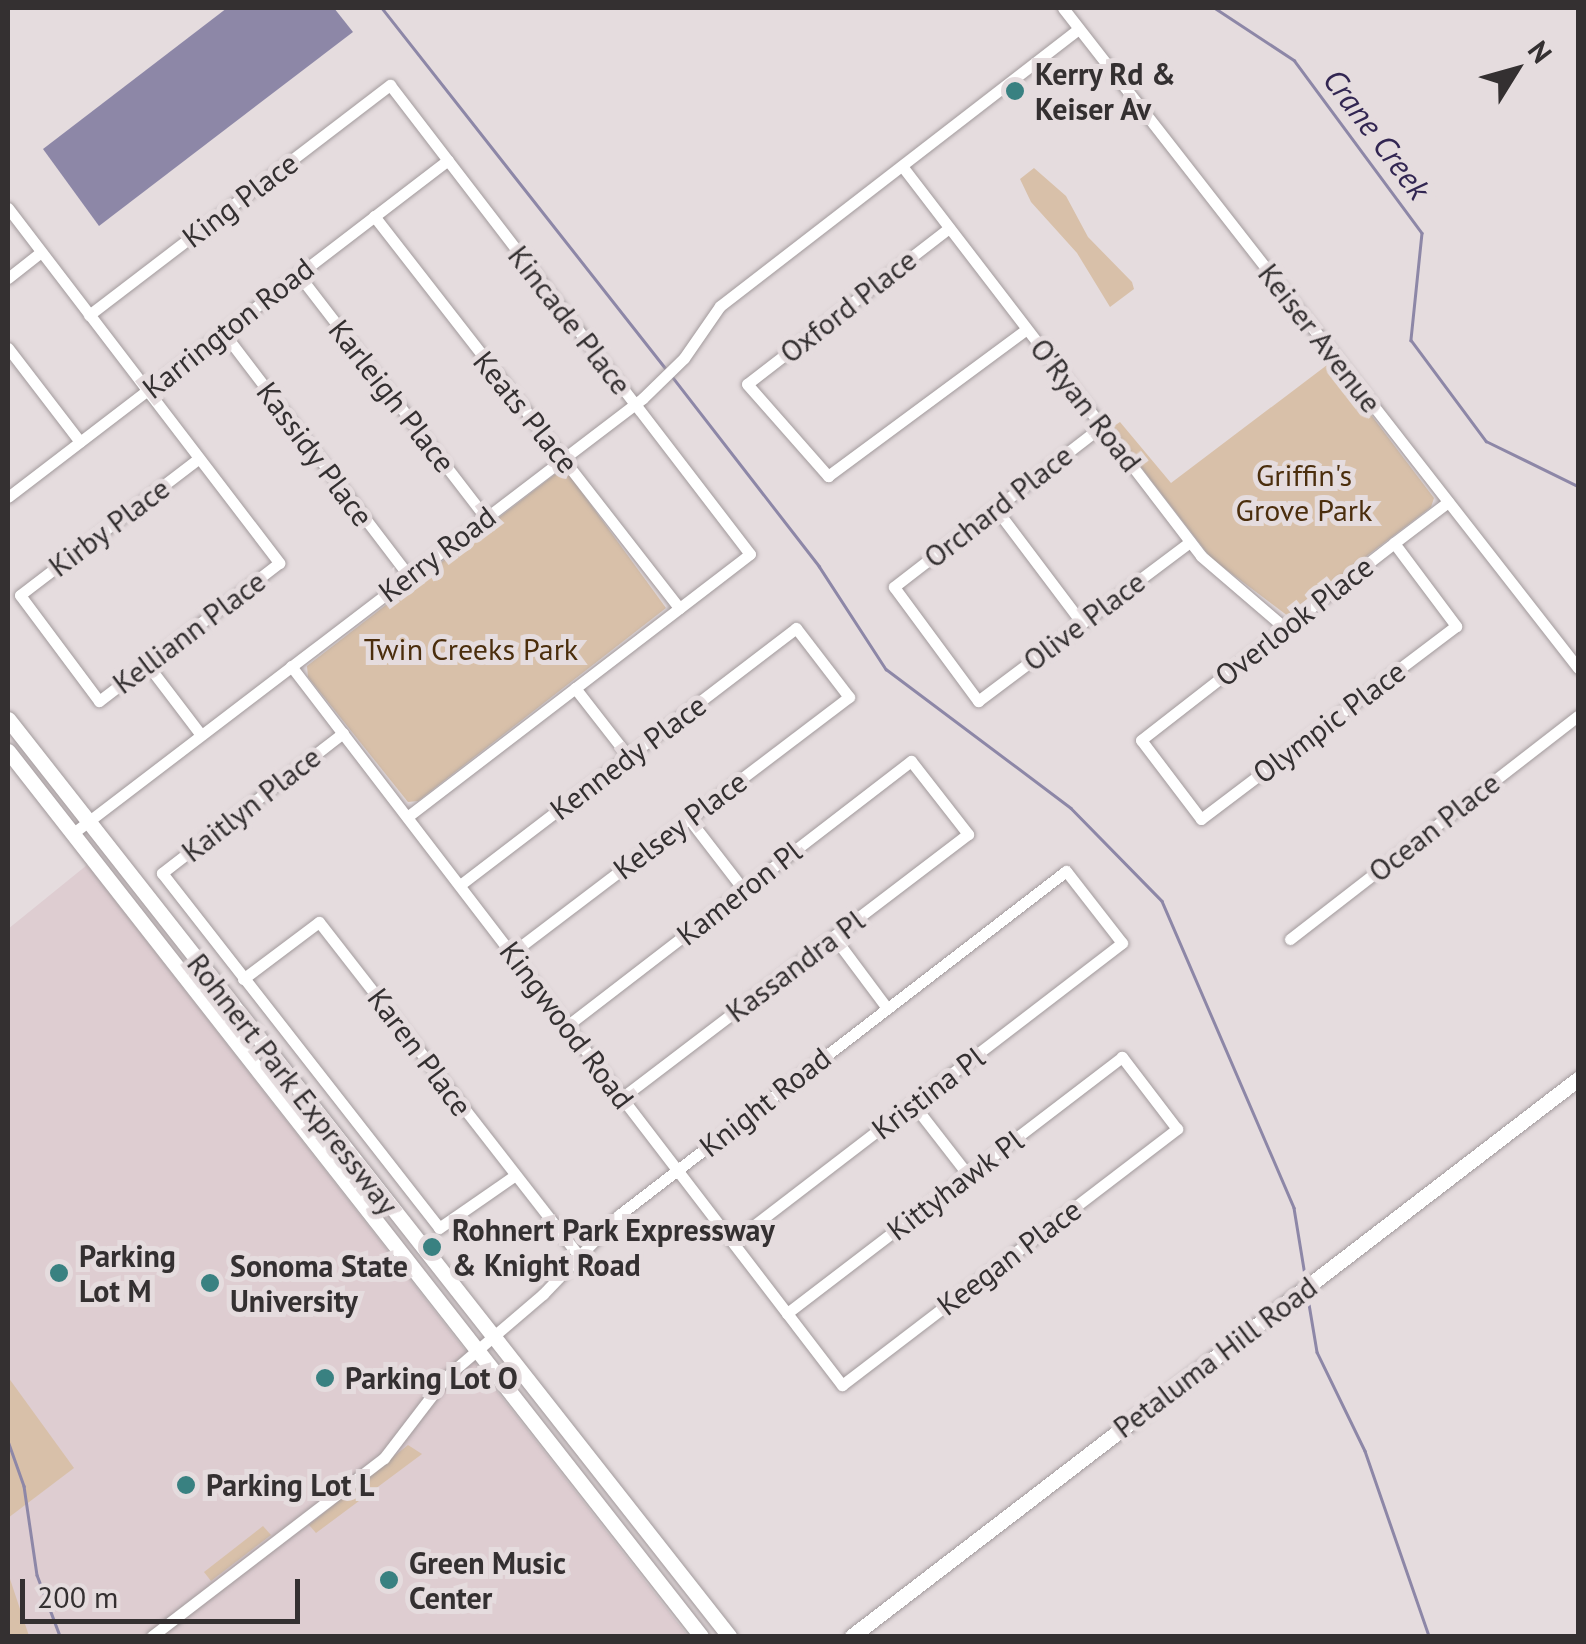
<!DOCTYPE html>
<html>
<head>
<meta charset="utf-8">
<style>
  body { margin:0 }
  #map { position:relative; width:1586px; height:1644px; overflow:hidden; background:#e5dcde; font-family:"PT Sans",sans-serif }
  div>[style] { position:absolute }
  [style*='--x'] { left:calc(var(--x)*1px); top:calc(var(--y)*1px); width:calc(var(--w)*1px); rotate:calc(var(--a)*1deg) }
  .built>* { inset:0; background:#decdd1 }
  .green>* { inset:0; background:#d8c0a9 }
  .water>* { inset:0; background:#8d87a7 }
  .stream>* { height:2.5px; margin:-1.25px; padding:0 1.25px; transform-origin:1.25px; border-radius:1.25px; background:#8d87a7 }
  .roads { filter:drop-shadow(0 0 2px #a29a9c) drop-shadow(0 0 2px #a29a9c) }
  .minor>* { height:11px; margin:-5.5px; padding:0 5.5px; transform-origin:5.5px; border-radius:5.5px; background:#fff }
  .secondary>* { height:15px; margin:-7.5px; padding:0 7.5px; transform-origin:7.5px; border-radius:7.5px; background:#fff }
  .dots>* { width:28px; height:28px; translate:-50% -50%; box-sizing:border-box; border:5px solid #e5dcde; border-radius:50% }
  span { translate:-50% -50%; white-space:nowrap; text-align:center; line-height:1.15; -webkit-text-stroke:10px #e5dcde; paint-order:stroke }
  .poi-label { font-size:30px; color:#343031; font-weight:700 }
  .left { translate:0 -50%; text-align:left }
  .street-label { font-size:30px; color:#343031 }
  .park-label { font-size:30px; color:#4b2e0d }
  .water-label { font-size:32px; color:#322652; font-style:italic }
  .frame { position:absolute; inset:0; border:10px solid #343031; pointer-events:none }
  .north { position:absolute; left:1466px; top:20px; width:100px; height:100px; -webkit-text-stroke:8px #e5dcde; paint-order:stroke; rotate:53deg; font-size:28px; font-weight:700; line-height:40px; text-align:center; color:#343031 }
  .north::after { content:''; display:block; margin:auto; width:35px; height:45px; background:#343031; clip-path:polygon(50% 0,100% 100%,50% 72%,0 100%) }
  .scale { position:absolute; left:20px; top:1579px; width:280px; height:45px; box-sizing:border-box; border:5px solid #343031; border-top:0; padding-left:12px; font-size:30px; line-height:35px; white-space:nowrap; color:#343031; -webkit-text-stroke:8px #e5dcde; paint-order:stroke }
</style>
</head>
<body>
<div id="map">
  <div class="built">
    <div style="clip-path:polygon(87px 865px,688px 1636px,8px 1636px,8px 929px)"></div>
  </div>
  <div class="green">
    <div style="clip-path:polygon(1034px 168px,1066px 196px,1088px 237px,1132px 282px,1134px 289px,1110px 307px,1077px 253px,1031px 202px,1020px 179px)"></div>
    <div style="clip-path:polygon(1331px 362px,1434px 498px,1431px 507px,1288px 616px,1211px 558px,1111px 428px,1120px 422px,1171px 483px)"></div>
    <div style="clip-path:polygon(558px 472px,567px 472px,666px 608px,418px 801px,408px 802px,308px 677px,307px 666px)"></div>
    <div style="clip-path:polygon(8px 1377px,74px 1468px,8px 1518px)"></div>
    <div style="clip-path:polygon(408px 1445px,422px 1454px,316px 1533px,309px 1525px)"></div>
    <div style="clip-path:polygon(263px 1526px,271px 1535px,211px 1581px,204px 1572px)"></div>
    <div style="clip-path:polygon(8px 1573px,29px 1636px,8px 1636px)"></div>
  </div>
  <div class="water">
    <div style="clip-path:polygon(227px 8px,334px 8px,353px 32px,99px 226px,43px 149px)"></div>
  </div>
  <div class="stream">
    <div style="--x:382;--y:8;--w:459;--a:51.8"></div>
    <div style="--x:1215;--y:8;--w:95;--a:33.4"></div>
    <div style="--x:1294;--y:60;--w:215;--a:53.5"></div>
    <div style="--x:1422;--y:233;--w:108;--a:95.9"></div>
    <div style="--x:1411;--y:340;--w:126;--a:53.4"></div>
    <div style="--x:1486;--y:441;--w:102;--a:26.1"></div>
    <div style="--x:671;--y:375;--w:242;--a:52.2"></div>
    <div style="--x:819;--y:566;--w:123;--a:57"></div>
    <div style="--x:886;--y:669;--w:231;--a:36.9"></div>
    <div style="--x:1071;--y:808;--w:130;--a:45.6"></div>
    <div style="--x:1162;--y:901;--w:334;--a:66.7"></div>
    <div style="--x:1294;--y:1208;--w:68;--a:80.7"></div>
    <div style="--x:1308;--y:1298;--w:55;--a:80.5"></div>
    <div style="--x:1317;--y:1352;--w:110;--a:64.1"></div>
    <div style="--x:1365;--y:1451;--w:196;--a:70.9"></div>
    <div style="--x:8;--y:1441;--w:48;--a:70.4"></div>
    <div style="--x:24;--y:1486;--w:90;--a:81.7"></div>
    <div style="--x:37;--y:1575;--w:65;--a:69.3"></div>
  </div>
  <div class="roads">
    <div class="minor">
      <div style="--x:1063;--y:8;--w:837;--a:52.03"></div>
      <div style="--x:902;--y:166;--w:491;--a:52.5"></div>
      <div style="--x:1201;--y:556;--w:111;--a:40.6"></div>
      <div style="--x:8;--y:208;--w:447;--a:52.6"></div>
      <div style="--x:279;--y:563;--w:227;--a:142.5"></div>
      <div style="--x:99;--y:701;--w:132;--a:-126.7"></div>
      <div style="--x:20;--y:595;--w:225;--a:-37.4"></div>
      <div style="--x:374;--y:216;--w:497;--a:52.1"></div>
      <div style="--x:949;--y:228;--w:255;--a:142.3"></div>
      <div style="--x:747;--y:384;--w:123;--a:48.6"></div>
      <div style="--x:828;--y:476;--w:247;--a:-36.5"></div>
      <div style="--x:298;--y:274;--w:307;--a:52.4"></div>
      <div style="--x:8;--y:278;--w:42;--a:-38.2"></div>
      <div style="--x:89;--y:315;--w:379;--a:-37.4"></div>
      <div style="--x:390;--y:85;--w:591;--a:52.49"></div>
      <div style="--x:750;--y:554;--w:432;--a:142.5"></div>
      <div style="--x:223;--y:332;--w:305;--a:52.7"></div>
      <div style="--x:8;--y:348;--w:118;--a:52.5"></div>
      <div style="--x:1102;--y:426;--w:263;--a:142.3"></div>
      <div style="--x:894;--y:587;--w:142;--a:53.6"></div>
      <div style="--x:978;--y:701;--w:265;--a:-36.9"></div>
      <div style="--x:8;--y:497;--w:554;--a:-37.45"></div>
      <div style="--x:996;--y:509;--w:143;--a:53"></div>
      <div style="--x:1394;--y:543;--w:104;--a:53.2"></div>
      <div style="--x:1456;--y:626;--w:320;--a:142.9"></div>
      <div style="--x:1201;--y:819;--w:99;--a:-127.2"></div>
      <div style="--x:1141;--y:740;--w:321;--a:-37.9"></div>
      <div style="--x:1394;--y:543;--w:68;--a:-37.2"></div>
      <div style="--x:147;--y:664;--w:89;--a:52.7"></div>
      <div style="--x:291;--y:666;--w:906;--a:52.54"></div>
      <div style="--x:842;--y:1385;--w:422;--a:-37.4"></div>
      <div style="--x:1177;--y:1129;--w:91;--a:-127.4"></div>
      <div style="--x:1122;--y:1057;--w:422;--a:142.6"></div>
      <div style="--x:575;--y:688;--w:86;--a:52.1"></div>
      <div style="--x:343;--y:733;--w:229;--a:142.3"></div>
      <div style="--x:162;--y:873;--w:450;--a:52"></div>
      <div style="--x:439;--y:1228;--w:91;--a:-34.7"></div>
      <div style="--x:689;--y:819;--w:88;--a:52.4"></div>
      <div style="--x:72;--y:834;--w:718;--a:-37.36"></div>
      <div style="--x:643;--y:398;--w:57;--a:-44.3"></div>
      <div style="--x:684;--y:358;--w:63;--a:-55.3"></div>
      <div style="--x:720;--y:306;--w:453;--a:-37.7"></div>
      <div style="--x:460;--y:885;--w:423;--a:-37.4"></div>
      <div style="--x:796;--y:628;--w:87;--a:52.5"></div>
      <div style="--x:849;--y:697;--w:423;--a:142.8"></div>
      <div style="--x:834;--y:937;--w:89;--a:53.3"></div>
      <div style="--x:1290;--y:939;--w:364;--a:-37.8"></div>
      <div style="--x:243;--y:979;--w:95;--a:-36.9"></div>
      <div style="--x:319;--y:922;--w:423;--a:52.1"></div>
      <div style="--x:568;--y:1025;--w:433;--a:-37.6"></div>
      <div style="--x:911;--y:761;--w:93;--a:52"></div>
      <div style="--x:968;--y:834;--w:435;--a:142.7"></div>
      <div style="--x:913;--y:1104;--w:90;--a:52.2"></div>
      <div style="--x:152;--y:1636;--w:292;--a:-37.5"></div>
      <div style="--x:384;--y:1458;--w:103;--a:-52.5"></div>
      <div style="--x:447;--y:1376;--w:126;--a:-40.5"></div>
      <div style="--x:543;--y:1294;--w:110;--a:-46.1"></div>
      <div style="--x:619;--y:1215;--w:564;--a:-37.58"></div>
      <div style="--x:1066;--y:871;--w:91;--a:52.1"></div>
      <div style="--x:1122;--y:943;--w:490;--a:142.5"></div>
    </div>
    <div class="secondary">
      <div style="--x:8;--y:719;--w:1167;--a:51.82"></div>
      <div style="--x:8;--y:751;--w:1124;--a:51.94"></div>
      <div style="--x:852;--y:1636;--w:915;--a:-37.5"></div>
    </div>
  </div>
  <div class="dots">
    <div style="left:1015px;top:91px;background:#398181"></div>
    <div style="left:432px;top:1247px;background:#398181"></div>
    <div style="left:59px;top:1273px;background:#398181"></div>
    <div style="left:210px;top:1283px;background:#398181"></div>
    <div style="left:325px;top:1378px;background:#398181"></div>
    <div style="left:186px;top:1485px;background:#398181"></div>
    <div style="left:389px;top:1580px;background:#398181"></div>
  </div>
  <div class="poi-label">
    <span class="left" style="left:1035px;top:91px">Kerry Rd &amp;<br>Keiser Av</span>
    <span class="left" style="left:452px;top:1247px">Rohnert Park Expressway<br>&amp; Knight Road</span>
    <span class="left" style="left:79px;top:1273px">Parking<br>Lot M</span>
    <span class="left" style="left:230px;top:1283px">Sonoma State<br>University</span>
    <span class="left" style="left:345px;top:1378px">Parking Lot O</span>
    <span class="left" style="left:206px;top:1485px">Parking Lot L</span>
    <span class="left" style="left:409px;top:1580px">Green Music<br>Center</span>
  </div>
  <div class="street-label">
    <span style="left:240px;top:200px;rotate:-37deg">King Place</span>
    <span style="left:848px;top:306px;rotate:-38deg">Oxford Place</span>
    <span style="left:570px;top:320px;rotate:52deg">Kincade Place</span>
    <span style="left:228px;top:328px;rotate:-38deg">Karrington Road</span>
    <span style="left:1320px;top:338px;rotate:52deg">Keiser Avenue</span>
    <span style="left:392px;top:396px;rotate:52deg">Karleigh Place</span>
    <span style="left:1086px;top:405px;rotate:52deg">O'Ryan Road</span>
    <span style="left:526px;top:412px;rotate:51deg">Keats Place</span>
    <span style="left:315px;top:454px;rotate:53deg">Kassidy Place</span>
    <span style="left:998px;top:506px;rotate:-38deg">Orchard Place</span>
    <span style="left:109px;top:527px;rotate:-37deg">Kirby Place</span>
    <span style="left:437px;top:554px;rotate:-37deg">Kerry Road</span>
    <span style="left:1084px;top:621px;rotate:-37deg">Olive Place</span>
    <span style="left:1294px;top:621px;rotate:-38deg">Overlook Place</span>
    <span style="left:189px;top:632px;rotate:-37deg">Kelliann Place</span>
    <span style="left:1329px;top:722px;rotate:-37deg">Olympic Place</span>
    <span style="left:628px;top:757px;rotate:-37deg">Kennedy Place</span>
    <span style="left:251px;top:804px;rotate:-38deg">Kaitlyn Place</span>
    <span style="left:680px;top:825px;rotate:-37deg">Kelsey Place</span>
    <span style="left:1434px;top:827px;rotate:-38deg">Ocean Place</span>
    <span style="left:739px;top:893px;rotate:-38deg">Kameron Pl</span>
    <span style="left:795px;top:966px;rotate:-37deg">Kassandra Pl</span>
    <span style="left:567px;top:1025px;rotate:53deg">Kingwood Road</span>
    <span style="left:420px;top:1052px;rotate:53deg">Karen Place</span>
    <span style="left:293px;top:1084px;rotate:52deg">Rohnert Park Expressway</span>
    <span style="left:928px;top:1093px;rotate:-37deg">Kristina Pl</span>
    <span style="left:765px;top:1102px;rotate:-38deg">Knight Road</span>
    <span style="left:955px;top:1185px;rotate:-37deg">Kittyhawk Pl</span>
    <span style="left:1009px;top:1257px;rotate:-37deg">Keegan Place</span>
    <span style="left:1215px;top:1357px;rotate:-37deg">Petaluma Hill Road</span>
  </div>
  <div class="park-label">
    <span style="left:1304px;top:492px">Griffin's<br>Grove Park</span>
    <span style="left:471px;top:649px">Twin Creeks Park</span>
  </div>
  <div class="water-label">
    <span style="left:1377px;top:134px;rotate:53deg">Crane Creek</span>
  </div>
  <div class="frame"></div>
  <div class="north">N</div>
  <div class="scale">200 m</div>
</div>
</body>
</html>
